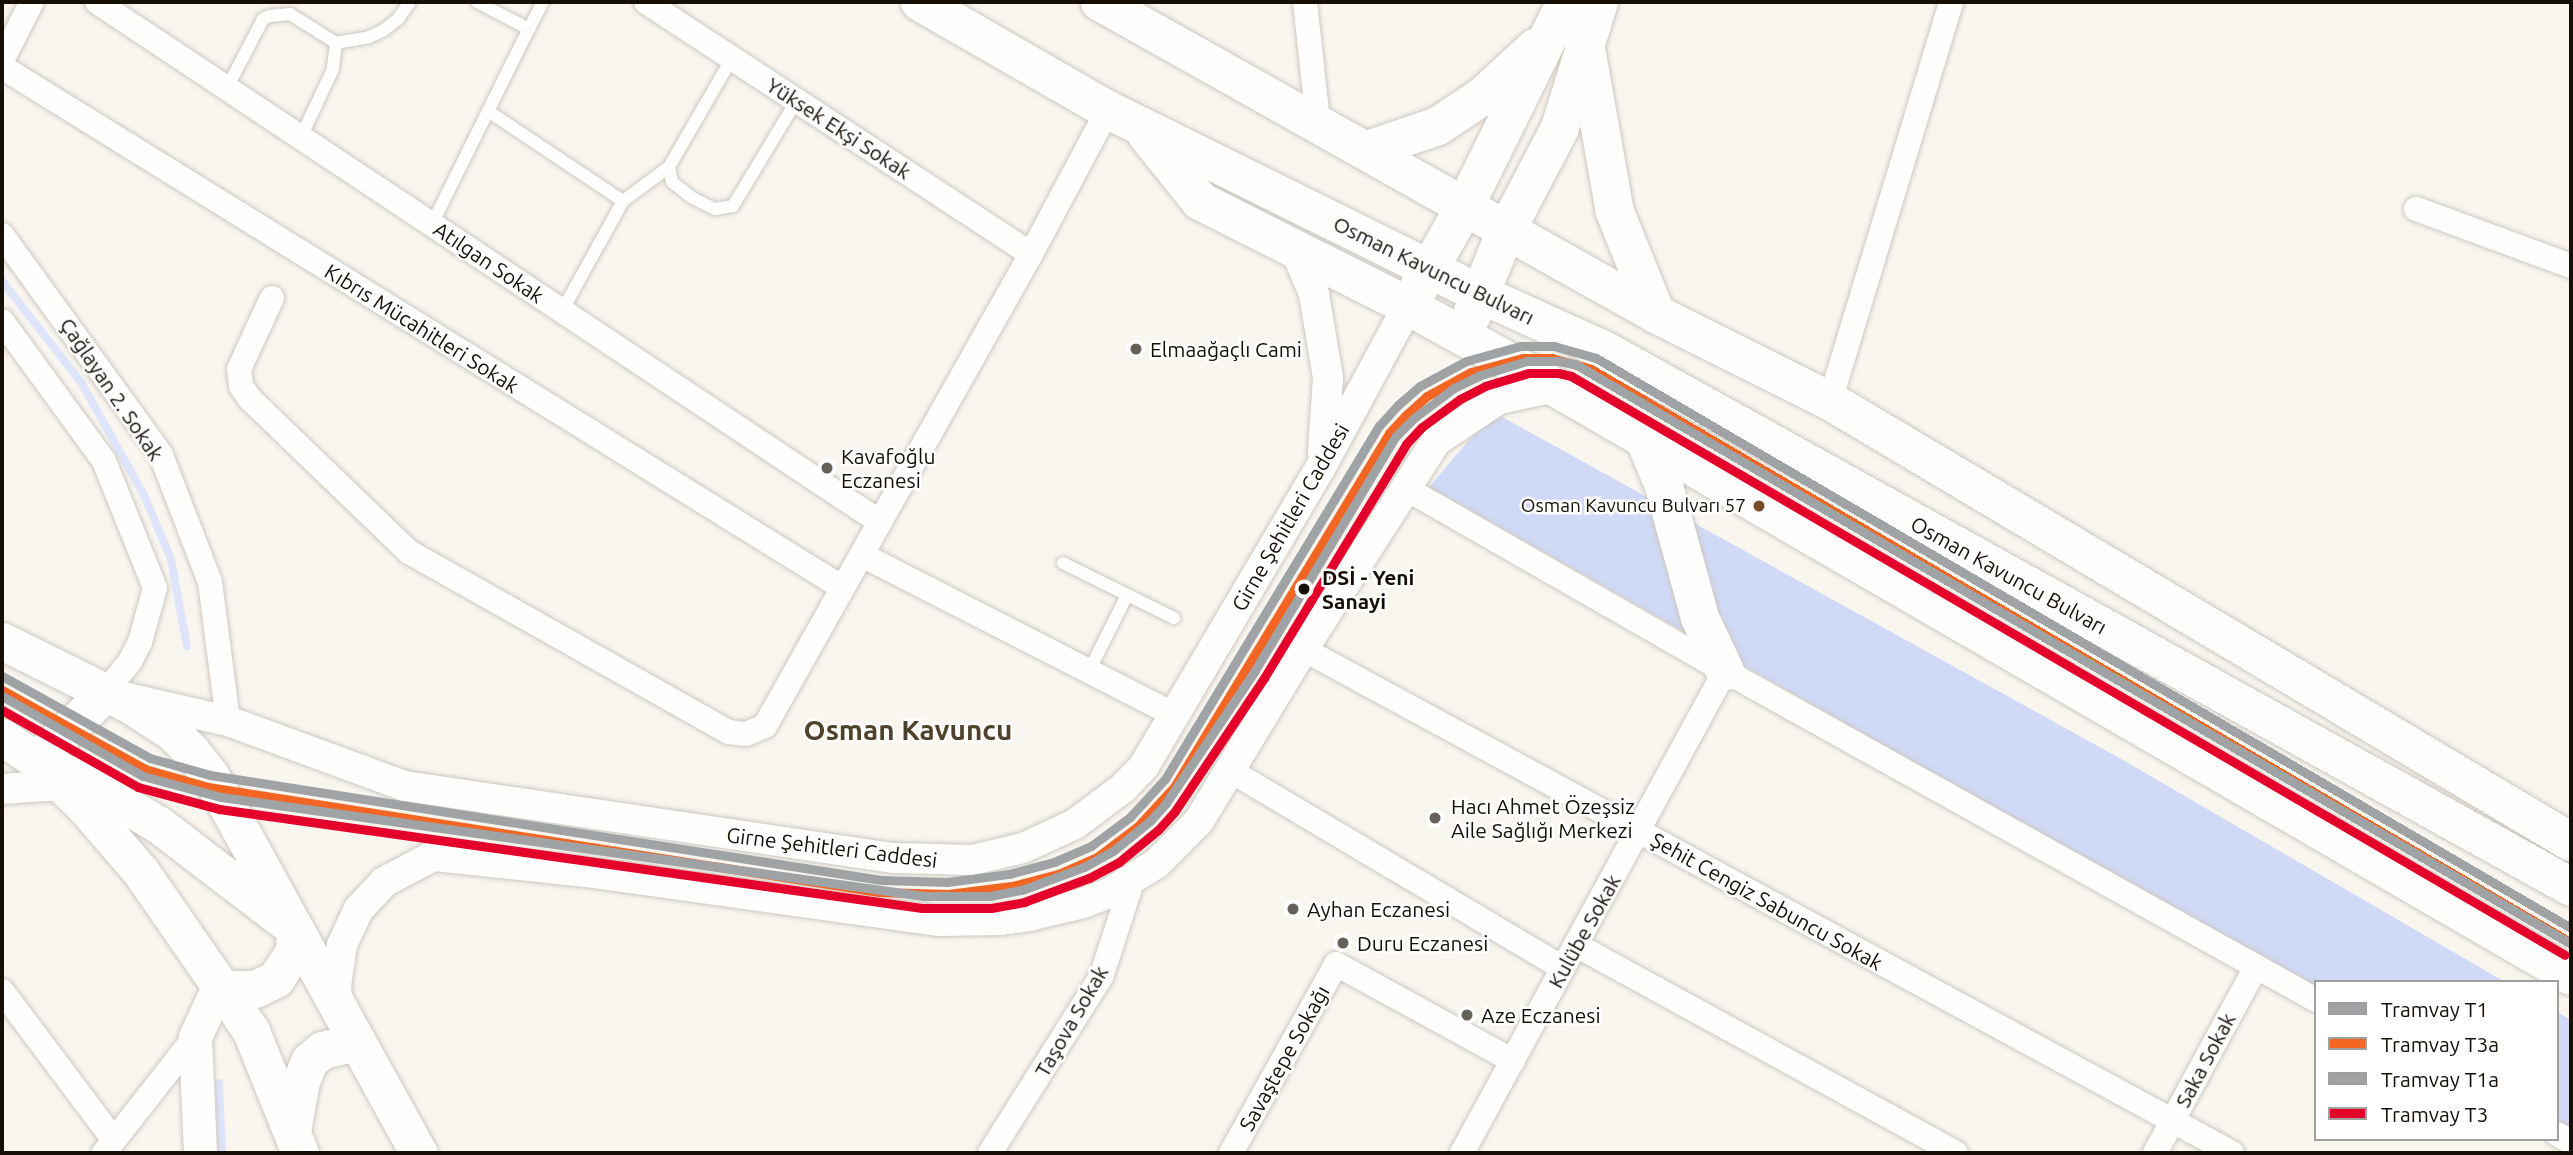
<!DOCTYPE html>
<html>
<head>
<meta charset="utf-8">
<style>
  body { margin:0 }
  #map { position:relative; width:2573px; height:1155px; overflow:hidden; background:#f9f5ef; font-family:Ubuntu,sans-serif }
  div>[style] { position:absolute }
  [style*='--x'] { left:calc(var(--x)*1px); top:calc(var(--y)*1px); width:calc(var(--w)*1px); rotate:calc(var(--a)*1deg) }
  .green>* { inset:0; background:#d0d9f6 }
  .stream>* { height:8px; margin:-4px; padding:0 4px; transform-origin:4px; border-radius:4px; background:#dee5fa }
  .roads { filter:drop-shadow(0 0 2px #cdc8c0) drop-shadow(0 0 2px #cdc8c0) }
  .service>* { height:12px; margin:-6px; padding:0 6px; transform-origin:6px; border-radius:6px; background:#fefefd }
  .minor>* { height:24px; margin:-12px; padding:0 12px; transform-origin:12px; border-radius:12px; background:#fefefd }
  .tertiary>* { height:30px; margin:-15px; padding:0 15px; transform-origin:15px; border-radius:15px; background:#fefefd }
  .secondary>* { height:33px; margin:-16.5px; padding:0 16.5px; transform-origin:16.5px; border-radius:16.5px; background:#fefefd }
  .primary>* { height:37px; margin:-18.5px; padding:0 18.5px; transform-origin:18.5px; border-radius:18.5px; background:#fefefd }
  .trunk>* { height:38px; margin:-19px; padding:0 19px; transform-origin:19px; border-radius:19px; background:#fefefd }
  .tram-1>* { height:9px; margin:-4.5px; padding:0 4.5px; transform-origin:4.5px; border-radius:4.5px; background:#a0a3a5 }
  .tram-2>* { height:9px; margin:-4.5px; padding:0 4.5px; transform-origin:4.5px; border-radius:4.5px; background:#f26522 }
  .tram-3>* { height:9px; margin:-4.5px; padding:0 4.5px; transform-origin:4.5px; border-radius:4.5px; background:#a0a3a5 }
  .tram-4>* { height:9px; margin:-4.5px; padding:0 4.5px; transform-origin:4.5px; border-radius:4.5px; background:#e4002b }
  .dots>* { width:19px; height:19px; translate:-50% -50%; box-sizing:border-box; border:4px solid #fff; border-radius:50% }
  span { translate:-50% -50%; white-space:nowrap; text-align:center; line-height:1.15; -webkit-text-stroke:5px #fff; paint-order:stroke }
  .bus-label { font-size:19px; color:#150f06 }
  .right { translate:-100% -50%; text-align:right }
  .street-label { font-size:21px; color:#150f06 }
  .poi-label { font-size:21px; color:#150f06 }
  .left { translate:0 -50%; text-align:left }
  .stop-label { font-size:21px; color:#150f06; font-weight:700 }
  .district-label { font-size:28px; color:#50422a; font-weight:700 }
  .frame { position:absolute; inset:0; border:4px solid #150f06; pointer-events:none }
  .legend { position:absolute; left:2314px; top:980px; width:245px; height:161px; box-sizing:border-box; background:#fff; border:2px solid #a19f9b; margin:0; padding:9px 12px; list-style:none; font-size:21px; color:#150f06 }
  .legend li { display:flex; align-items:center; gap:14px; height:35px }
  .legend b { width:35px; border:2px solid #a19f9b }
</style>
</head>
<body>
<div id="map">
  <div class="green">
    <div style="clip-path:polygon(1493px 412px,2123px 760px,2505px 982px,2316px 982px,2316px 991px,1429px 487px)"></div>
    <div style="clip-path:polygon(2557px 1012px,2571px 1020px,2571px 1136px,2557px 1128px)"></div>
  </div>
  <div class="stream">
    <div style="--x:2;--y:281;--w:128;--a:52"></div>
    <div style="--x:81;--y:382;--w:129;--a:60.9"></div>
    <div style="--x:144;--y:495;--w:69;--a:67.1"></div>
    <div style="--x:171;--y:559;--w:89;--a:79.7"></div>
    <div style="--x:219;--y:1083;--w:70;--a:87.5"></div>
  </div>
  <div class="roads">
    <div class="service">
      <div style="--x:477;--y:2;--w:59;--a:27.4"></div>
      <div style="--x:529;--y:29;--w:30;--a:-63"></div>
      <div style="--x:336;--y:43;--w:34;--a:-10"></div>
      <div style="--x:369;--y:37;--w:17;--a:-25"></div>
      <div style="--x:384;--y:30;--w:18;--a:-38"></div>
      <div style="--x:398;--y:19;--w:21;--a:-55"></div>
      <div style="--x:732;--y:58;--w:126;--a:120"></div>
      <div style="--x:669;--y:167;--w:15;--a:79"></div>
      <div style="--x:672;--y:182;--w:24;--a:38"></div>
      <div style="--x:691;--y:197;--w:27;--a:27"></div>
      <div style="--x:715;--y:209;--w:18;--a:-9"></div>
      <div style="--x:733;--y:206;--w:124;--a:-58.9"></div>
      <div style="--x:227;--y:88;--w:78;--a:-62.4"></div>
      <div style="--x:263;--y:19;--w:8;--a:-23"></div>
      <div style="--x:270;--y:16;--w:20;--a:-6"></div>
      <div style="--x:290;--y:14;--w:54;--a:32.2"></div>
      <div style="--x:336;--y:43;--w:26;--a:97"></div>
      <div style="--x:333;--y:69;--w:75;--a:115.2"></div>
      <div style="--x:488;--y:111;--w:162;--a:33.7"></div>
      <div style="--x:432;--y:224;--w:218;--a:-63.6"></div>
      <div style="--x:562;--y:311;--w:126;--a:-61"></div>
      <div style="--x:623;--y:201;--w:57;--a:-36.5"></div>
      <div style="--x:1063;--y:563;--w:124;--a:26.4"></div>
      <div style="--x:1089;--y:671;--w:85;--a:-63.4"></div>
    </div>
    <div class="minor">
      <div style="--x:97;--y:2;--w:940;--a:33.59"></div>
      <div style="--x:646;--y:2;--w:460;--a:33.2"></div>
      <div style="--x:1305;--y:2;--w:121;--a:83.8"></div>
      <div style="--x:2;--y:60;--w:65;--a:-62.7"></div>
      <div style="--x:2;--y:67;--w:989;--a:31.78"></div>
      <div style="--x:2416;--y:209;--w:165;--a:20.2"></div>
      <div style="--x:2;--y:235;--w:271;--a:54.1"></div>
      <div style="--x:161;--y:455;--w:136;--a:68.9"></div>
      <div style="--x:210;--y:582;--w:140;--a:82.6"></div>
      <div style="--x:272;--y:298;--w:78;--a:114.9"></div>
      <div style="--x:239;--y:369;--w:17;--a:83"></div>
      <div style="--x:241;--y:386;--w:16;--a:55"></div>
      <div style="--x:250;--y:399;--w:221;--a:43.9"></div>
      <div style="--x:409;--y:552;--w:367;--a:29.4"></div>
      <div style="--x:729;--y:732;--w:17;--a:7"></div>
      <div style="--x:746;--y:734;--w:21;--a:-23"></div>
      <div style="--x:765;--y:726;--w:542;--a:-60.6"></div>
      <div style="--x:1031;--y:254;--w:163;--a:-61.9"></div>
      <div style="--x:2;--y:321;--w:173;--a:53.9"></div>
      <div style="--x:104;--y:461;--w:137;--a:68.1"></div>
      <div style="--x:155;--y:588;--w:56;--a:105.5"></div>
      <div style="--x:140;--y:642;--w:20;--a:117"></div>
      <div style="--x:131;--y:660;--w:42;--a:128.2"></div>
      <div style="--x:1830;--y:401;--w:417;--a:-73.1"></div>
      <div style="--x:1405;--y:488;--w:369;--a:29.8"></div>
      <div style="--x:1725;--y:671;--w:676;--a:29.1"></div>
      <div style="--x:862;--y:555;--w:349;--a:27.1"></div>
      <div style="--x:1303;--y:649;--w:1057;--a:28.48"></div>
      <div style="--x:1231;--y:771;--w:386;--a:30.7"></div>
      <div style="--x:1576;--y:945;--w:433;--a:28.7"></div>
      <div style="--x:2;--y:991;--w:186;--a:53.1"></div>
      <div style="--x:2557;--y:1134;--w:16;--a:30"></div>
      <div style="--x:104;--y:1153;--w:147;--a:-51.9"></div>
      <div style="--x:990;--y:1153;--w:208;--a:-57.8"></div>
      <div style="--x:1101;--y:977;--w:103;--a:-71.9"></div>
      <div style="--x:1231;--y:1153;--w:216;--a:-60.9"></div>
      <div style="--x:1336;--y:964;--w:202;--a:28.7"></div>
      <div style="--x:1462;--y:1153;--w:549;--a:-61.38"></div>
      <div style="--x:2155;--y:1153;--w:212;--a:-61.5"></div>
    </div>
    <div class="tertiary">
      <div style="--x:1296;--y:251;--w:47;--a:67.3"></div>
      <div style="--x:1314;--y:294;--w:85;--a:80.5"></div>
      <div style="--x:1328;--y:378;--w:74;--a:93.9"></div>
      <div style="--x:127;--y:698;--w:104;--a:12.8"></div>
      <div style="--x:228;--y:721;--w:189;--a:20.2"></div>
      <div style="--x:405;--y:786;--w:493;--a:8.4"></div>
      <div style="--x:893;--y:858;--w:79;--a:1.5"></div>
      <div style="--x:972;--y:860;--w:52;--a:-13.2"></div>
      <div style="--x:1023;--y:848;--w:57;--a:-24.8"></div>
      <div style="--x:1075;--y:824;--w:60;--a:-36.9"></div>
      <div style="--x:1123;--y:788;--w:30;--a:-46"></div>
      <div style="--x:1144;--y:766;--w:350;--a:-59.4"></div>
      <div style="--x:1322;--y:465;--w:181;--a:-61.6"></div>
      <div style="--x:2;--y:789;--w:59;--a:-3.9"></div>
      <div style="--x:338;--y:1005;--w:19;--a:-96"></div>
      <div style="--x:336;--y:986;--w:41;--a:-81.7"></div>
      <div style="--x:342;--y:945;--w:40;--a:-65"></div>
      <div style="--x:359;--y:909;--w:37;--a:-47"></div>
      <div style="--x:384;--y:882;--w:55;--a:-28"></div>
      <div style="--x:433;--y:856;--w:154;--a:6"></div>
      <div style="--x:586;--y:872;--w:357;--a:7.9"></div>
      <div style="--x:940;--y:921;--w:61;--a:-0.9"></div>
      <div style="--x:1001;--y:920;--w:28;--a:-8"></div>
      <div style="--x:1029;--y:916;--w:56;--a:-13.5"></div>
      <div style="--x:1083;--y:903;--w:28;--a:-21"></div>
      <div style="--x:1109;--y:893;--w:55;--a:-31.7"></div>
      <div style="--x:1156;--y:864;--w:61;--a:-45"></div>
      <div style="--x:1199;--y:821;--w:201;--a:-58.8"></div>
      <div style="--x:1303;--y:649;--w:247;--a:-57.4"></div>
      <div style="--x:1436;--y:441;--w:76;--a:-33.7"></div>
      <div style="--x:1499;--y:399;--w:57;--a:-12.1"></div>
    </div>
    <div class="secondary">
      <div style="--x:200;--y:1153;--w:116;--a:-92.5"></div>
      <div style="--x:195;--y:1037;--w:57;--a:-65.2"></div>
    </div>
    <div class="primary">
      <div style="--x:2;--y:641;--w:142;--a:26.4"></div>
      <div style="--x:129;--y:704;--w:51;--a:33.1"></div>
      <div style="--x:172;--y:732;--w:27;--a:45"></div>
      <div style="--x:191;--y:751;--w:31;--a:52"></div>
      <div style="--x:210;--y:775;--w:432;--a:61.1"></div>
      <div style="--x:105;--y:693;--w:96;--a:135.8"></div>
      <div style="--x:36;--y:760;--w:60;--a:23.6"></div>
      <div style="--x:91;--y:784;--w:79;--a:31.1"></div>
      <div style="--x:159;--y:825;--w:171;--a:37.4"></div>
      <div style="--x:295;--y:929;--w:22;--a:93"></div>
      <div style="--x:294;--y:951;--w:33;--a:123"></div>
      <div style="--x:276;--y:979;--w:23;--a:155"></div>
      <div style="--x:255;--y:989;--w:24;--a:180"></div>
      <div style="--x:231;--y:989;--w:13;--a:-162"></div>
      <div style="--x:2;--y:737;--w:41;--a:34.1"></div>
      <div style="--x:36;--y:760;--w:69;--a:43.8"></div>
      <div style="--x:86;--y:808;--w:84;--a:49.3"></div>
      <div style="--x:141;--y:872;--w:193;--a:55.3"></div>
      <div style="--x:251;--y:1031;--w:131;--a:68.1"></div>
      <div style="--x:292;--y:1131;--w:51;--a:-79.8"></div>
      <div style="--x:301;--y:1081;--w:22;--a:-68"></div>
      <div style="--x:309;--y:1061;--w:17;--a:-40"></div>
      <div style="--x:322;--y:1050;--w:35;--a:-13"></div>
    </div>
    <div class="trunk">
      <div style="--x:920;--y:2;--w:217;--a:29.9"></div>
      <div style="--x:1108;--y:110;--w:417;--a:26.3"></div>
      <div style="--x:1482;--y:295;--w:134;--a:24.3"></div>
      <div style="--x:1604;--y:350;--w:1106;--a:29.04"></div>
      <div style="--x:1100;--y:2;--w:638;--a:29.3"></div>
      <div style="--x:1656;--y:314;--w:195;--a:26.6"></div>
      <div style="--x:1830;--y:401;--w:862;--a:30.76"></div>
      <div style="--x:1587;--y:54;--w:160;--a:80"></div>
      <div style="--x:1615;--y:212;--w:110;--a:68.1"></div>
      <div style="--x:1147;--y:135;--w:85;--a:51.2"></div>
      <div style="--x:1200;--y:201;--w:233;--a:26.8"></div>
      <div style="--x:1408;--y:306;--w:168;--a:28.9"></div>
      <div style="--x:1555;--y:387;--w:1174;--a:30.1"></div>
      <div style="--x:1368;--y:150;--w:74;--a:-18.9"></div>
      <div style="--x:1438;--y:126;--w:54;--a:-33.7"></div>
      <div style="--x:1483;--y:96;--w:71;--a:-42.7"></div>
      <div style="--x:1418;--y:289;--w:93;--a:-60.4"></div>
      <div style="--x:1464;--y:208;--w:230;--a:-63.7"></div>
      <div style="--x:1471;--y:317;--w:93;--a:-67.9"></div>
      <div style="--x:1506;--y:231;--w:116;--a:-62.3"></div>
      <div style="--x:1560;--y:128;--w:132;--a:-72.8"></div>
      <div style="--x:1645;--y:440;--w:50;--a:67.6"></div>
      <div style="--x:1664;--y:486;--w:137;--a:74.7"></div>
      <div style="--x:1700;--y:618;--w:59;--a:64.7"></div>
    </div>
  </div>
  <div class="tram-1">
    <div style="--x:2;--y:676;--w:169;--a:29"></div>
    <div style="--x:150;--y:758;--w:62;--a:15.8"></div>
    <div style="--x:210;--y:775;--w:679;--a:8.89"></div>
    <div style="--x:881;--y:880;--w:66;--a:1.7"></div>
    <div style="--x:947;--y:882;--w:63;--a:-7.4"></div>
    <div style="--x:1009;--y:874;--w:47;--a:-14.9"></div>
    <div style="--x:1054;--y:862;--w:40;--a:-23.4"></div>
    <div style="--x:1091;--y:846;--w:49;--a:-36.6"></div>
    <div style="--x:1130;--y:817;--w:52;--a:-47.4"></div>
    <div style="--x:1165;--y:779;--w:413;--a:-58.8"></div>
    <div style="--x:1379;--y:426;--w:28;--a:-48"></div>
    <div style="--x:1398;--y:405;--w:29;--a:-41"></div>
    <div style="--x:1420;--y:386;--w:52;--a:-28.5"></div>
    <div style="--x:1466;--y:361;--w:57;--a:-15.3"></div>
    <div style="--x:1521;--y:346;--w:33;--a:0"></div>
    <div style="--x:1554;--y:346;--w:44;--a:15.9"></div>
    <div style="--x:1596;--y:358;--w:1129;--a:30.31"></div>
  </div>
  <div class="tram-2">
    <div style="--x:2;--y:690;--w:163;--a:28.9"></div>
    <div style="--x:145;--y:769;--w:66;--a:15.9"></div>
    <div style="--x:208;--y:787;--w:679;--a:8.89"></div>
    <div style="--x:879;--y:892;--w:69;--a:1.7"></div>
    <div style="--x:948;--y:894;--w:64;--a:-7.1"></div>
    <div style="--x:1012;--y:886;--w:48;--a:-14.6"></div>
    <div style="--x:1058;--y:874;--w:43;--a:-23.6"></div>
    <div style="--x:1097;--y:857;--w:51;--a:-37.1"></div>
    <div style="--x:1138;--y:826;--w:53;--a:-47.3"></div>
    <div style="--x:1174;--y:787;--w:414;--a:-58.7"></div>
    <div style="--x:1389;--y:433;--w:26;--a:-47"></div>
    <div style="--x:1407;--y:414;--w:27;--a:-42"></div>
    <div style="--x:1427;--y:396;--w:50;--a:-28.6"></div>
    <div style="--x:1471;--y:372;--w:54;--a:-15.1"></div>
    <div style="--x:1523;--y:358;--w:29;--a:0"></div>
    <div style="--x:1552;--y:358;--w:41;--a:15.8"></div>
    <div style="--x:1591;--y:369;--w:1129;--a:30.34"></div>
  </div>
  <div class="tram-3">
    <div style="--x:2;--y:696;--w:162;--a:29.6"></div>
    <div style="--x:143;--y:776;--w:81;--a:15.1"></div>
    <div style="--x:221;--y:797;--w:710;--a:8.02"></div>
    <div style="--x:924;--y:896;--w:66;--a:0"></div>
    <div style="--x:990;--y:896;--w:33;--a:-11"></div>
    <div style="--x:1022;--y:890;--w:66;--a:-20.4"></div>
    <div style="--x:1084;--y:867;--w:33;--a:-29"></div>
    <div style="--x:1113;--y:851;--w:48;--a:-39"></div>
    <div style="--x:1150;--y:821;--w:24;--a:-48"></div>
    <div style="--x:1166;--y:803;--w:158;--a:-56.1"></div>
    <div style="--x:1254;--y:672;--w:275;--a:-59"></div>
    <div style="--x:1396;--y:436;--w:25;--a:-45"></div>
    <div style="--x:1414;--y:418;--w:50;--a:-36.9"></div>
    <div style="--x:1454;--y:388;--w:30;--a:-26"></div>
    <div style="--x:1481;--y:375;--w:48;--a:-16.9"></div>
    <div style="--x:1527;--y:361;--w:32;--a:0"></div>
    <div style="--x:1559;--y:361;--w:16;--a:11"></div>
    <div style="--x:1575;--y:364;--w:1153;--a:30.21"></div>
  </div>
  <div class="tram-4">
    <div style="--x:2;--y:710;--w:156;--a:29.5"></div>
    <div style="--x:138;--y:787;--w:84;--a:15.2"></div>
    <div style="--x:219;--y:809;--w:710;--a:8.02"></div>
    <div style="--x:922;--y:908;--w:69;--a:0"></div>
    <div style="--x:991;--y:908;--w:34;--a:-10"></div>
    <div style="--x:1024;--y:902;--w:69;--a:-20.3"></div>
    <div style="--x:1089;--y:878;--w:34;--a:-28"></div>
    <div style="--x:1119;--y:862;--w:50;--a:-39.4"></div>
    <div style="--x:1158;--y:830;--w:25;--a:-48"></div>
    <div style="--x:1175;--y:811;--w:160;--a:-56.2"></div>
    <div style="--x:1264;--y:678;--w:274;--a:-58.7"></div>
    <div style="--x:1406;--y:444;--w:23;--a:-47"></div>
    <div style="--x:1422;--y:427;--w:47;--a:-36.4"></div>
    <div style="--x:1460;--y:399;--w:28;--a:-27"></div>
    <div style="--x:1485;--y:386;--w:46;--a:-16.5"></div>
    <div style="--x:1529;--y:373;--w:29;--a:0"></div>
    <div style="--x:1558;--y:373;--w:13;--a:13"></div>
    <div style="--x:1571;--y:376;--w:1150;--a:30.22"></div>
  </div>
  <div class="dots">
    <div style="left:1136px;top:349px;background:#656058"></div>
    <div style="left:827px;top:468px;background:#656058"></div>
    <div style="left:1759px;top:506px;background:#7a4b2a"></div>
    <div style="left:1304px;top:589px;background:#150f06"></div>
    <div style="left:1435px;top:818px;background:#656058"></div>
    <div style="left:1293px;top:909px;background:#656058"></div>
    <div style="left:1343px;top:943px;background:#656058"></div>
    <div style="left:1467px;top:1015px;background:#656058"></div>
  </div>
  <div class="bus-label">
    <span class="right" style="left:1746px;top:506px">Osman Kavuncu Bulvarı 57</span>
  </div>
  <div class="street-label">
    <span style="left:839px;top:128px;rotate:33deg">Yüksek Ekşi Sokak</span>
    <span style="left:489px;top:262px;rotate:34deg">Atılgan Sokak</span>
    <span style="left:1434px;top:270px;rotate:26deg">Osman Kavuncu Bulvarı</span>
    <span style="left:422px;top:328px;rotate:32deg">Kıbrıs Mücahitleri Sokak</span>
    <span style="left:112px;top:389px;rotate:56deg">Çağlayan 2. Sokak</span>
    <span style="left:1290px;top:517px;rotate:-60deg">Girne Şehitleri Caddesi</span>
    <span style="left:2009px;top:575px;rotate:29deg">Osman Kavuncu Bulvarı</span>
    <span style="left:832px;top:847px;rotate:7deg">Girne Şehitleri Caddesi</span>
    <span style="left:1767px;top:901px;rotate:29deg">Şehit Cengiz Sabuncu Sokak</span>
    <span style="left:1584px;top:931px;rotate:-61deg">Kulübe Sokak</span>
    <span style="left:1071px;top:1021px;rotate:-60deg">Taşova Sokak</span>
    <span style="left:1284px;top:1058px;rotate:-61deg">Savaştepe Sokağı</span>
    <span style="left:2205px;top:1060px;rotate:-62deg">Saka Sokak</span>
  </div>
  <div class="poi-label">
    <span class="left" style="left:1150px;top:349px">Elmaağaçlı Cami</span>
    <span class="left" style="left:841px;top:468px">Kavafoğlu<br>Eczanesi</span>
    <span class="left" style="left:1451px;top:818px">Hacı Ahmet Özeşsiz<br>Aile Sağlığı Merkezi</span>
    <span class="left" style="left:1307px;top:909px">Ayhan Eczanesi</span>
    <span class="left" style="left:1357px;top:943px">Duru Eczanesi</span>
    <span class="left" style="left:1481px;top:1015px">Aze Eczanesi</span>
  </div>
  <div class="stop-label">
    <span class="left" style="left:1322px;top:589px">DSİ - Yeni<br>Sanayi</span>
  </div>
  <div class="district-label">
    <span style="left:908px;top:730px">Osman Kavuncu</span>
  </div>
  <div class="frame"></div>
  <ul class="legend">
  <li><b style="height:9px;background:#a0a3a5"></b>Tramvay T1</li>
  <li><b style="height:9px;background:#f26522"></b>Tramvay T3a</li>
  <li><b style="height:9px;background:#a0a3a5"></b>Tramvay T1a</li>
  <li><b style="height:9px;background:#e4002b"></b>Tramvay T3</li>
  </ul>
</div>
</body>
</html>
